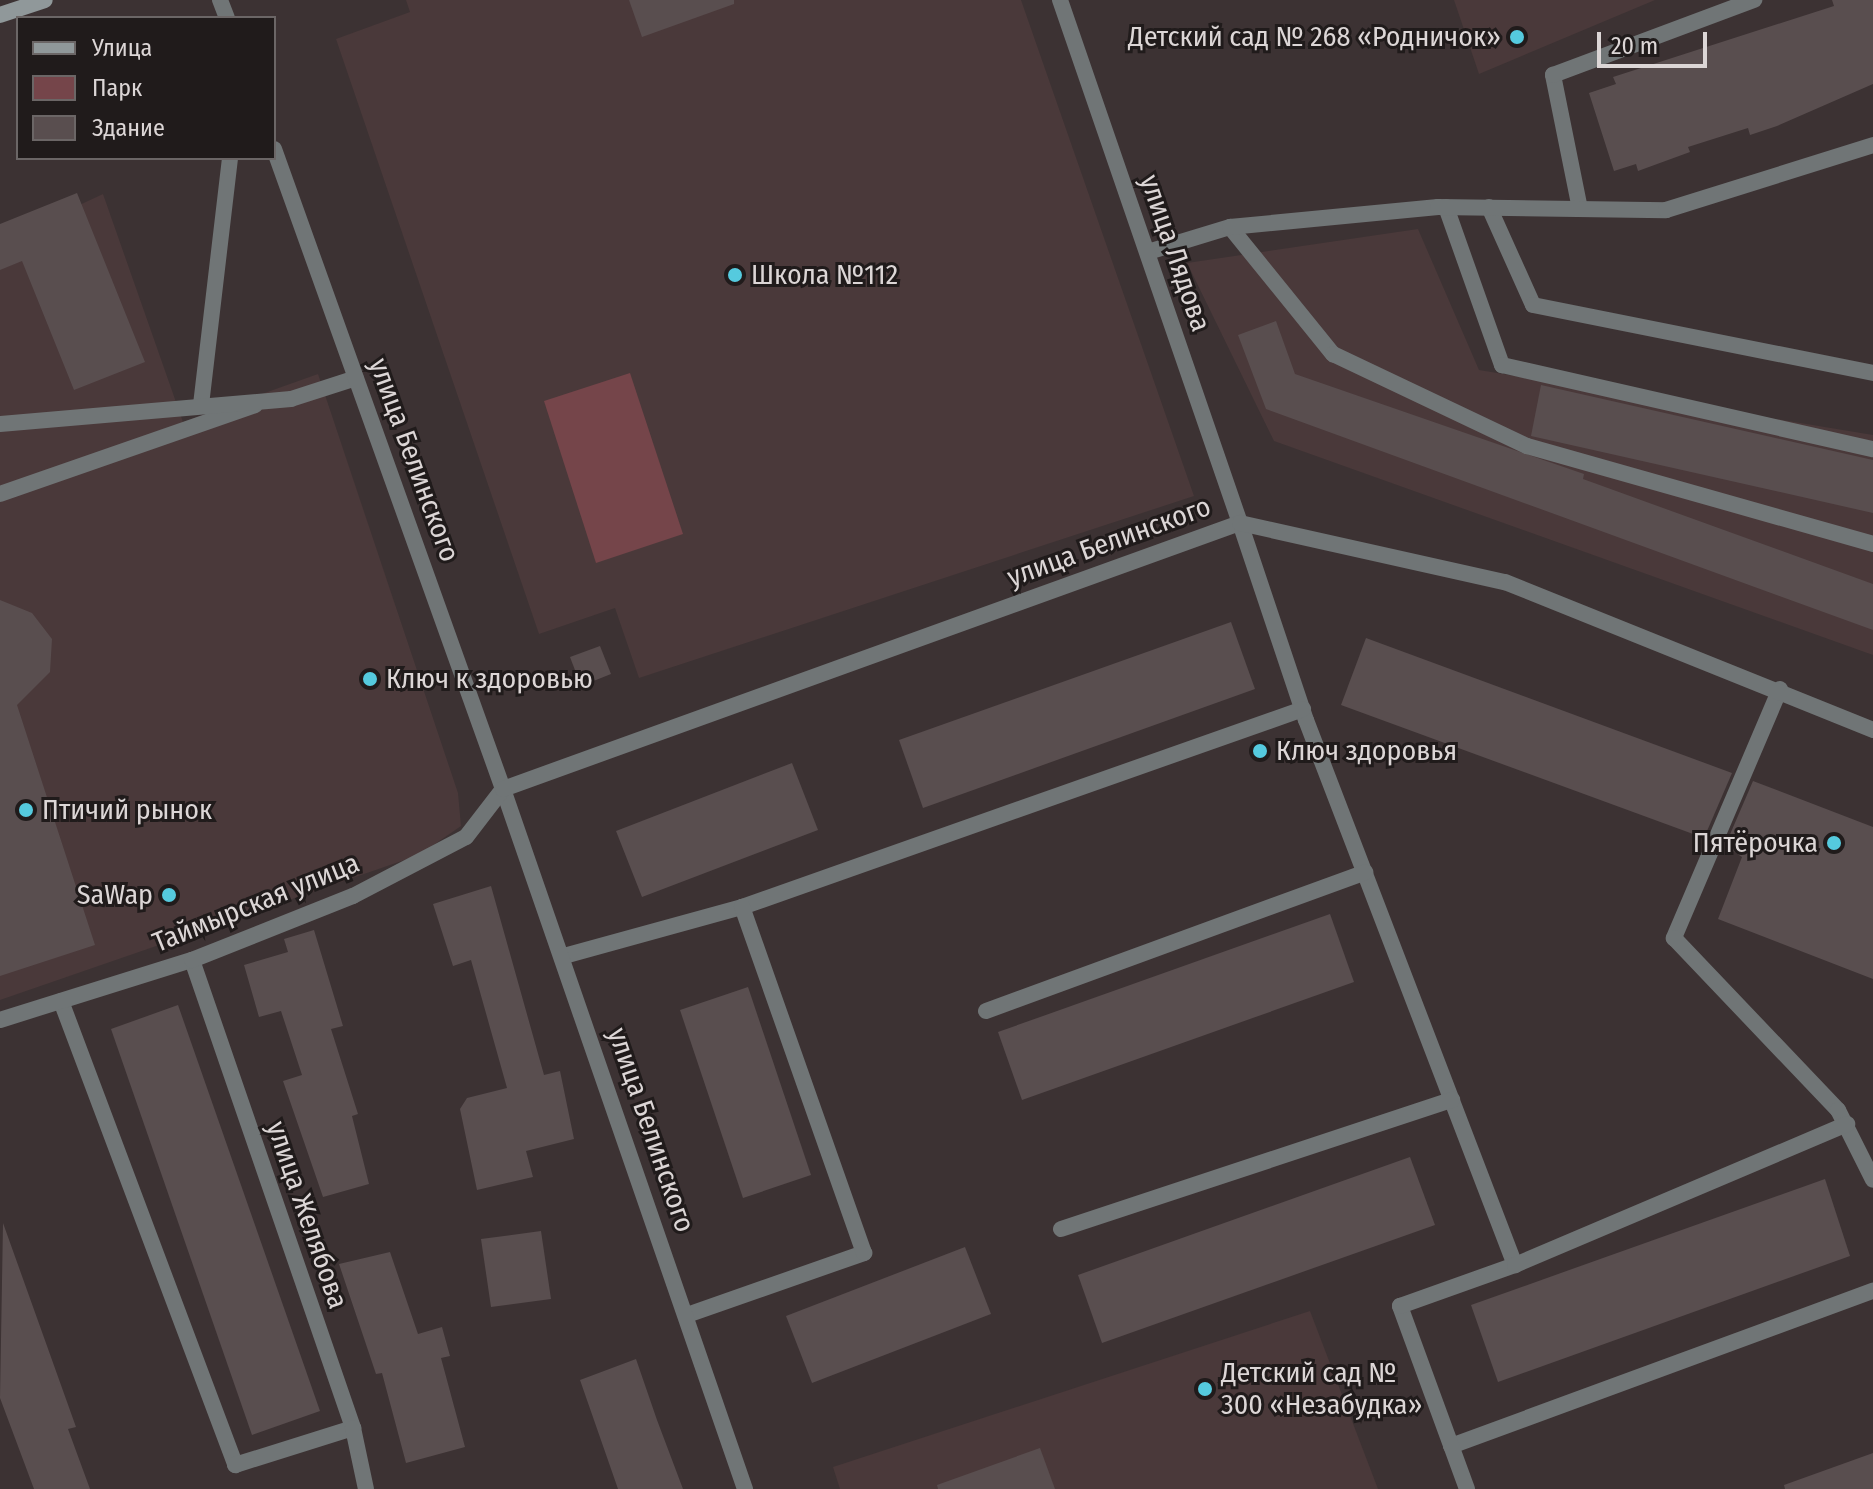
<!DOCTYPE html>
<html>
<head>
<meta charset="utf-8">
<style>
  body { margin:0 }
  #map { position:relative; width:1873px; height:1489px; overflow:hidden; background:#3c3233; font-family:"Fira Sans Condensed",sans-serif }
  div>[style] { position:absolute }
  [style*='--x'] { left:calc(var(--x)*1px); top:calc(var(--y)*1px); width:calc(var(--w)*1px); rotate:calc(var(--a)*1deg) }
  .built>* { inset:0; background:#4a393a }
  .green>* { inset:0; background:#75454a }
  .building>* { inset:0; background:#594e4f }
  .service>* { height:16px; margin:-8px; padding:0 8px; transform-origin:8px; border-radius:8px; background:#707576 }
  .minor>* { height:16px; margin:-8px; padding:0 8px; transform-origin:8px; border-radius:8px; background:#707576 }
  .tertiary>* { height:16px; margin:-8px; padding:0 8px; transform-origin:8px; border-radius:8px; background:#707576 }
  .secondary>* { height:16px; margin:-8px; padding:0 8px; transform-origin:8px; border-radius:8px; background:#90989a }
  .dots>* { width:22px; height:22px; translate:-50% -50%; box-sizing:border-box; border:4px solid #201b1b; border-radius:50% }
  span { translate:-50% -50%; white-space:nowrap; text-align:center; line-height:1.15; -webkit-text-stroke:6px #201b1b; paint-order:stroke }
  .poi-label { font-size:28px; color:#dcd6d6 }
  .right { translate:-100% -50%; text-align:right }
  .left { translate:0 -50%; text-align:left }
  .street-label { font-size:28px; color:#dcd6d6 }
  .legend { position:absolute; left:16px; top:16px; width:260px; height:144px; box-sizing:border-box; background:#201b1b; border:2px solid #6b6666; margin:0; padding:10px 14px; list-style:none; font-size:24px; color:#dcd6d6 }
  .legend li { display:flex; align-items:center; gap:16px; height:40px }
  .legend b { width:40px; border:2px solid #6b6666 }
  .scale { position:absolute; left:1597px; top:32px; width:110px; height:36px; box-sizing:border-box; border:4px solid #dcd6d6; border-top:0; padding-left:10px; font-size:24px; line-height:28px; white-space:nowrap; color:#dcd6d6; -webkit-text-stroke:6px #201b1b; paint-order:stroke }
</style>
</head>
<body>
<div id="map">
  <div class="built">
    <div style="clip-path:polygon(406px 0,1021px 0,1194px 496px,639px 678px,615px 608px,539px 634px,336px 39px,410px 12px)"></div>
    <div style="clip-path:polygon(1454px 0,1655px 0,1479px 74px)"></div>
    <div style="clip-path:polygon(103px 194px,183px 422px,318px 374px,458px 793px,461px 826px,419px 855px,0 1000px,0 242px)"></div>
    <div style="clip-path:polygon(1418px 229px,1479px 370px,1873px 435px,1873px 655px,1274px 441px,1187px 263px)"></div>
    <div style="clip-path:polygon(1310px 1311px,1378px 1489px,840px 1489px,833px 1467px)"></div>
  </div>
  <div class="green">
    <div style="clip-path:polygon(630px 373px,683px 534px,596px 563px,544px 401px)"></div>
  </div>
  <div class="building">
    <div style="clip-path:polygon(629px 0,734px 0,734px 4px,642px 37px)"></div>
    <div style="clip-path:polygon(1832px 0,1873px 0,1873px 84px,1777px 126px,1750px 135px,1748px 128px,1688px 147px,1690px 152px,1638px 171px,1636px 164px,1614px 171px,1589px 93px,1616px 84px,1613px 77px,1834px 6px)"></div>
    <div style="clip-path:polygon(77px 193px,145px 362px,74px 390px,22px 261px,0 270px,0 224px)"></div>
    <div style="clip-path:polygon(1276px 321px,1295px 374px,1584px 474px,1583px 479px,1873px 584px,1873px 630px,1266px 409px,1238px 335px)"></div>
    <div style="clip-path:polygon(1541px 385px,1873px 460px,1873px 513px,1531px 436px)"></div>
    <div style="clip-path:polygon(0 600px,32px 613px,52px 639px,50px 672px,17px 705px,95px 945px,0 976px)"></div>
    <div style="clip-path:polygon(1231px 622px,1255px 689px,923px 808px,899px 740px)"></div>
    <div style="clip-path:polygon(1366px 638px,1732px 773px,1704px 838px,1341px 705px)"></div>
    <div style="clip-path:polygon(600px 646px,611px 674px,581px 686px,570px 657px)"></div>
    <div style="clip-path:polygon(792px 763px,818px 830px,642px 897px,616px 831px)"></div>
    <div style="clip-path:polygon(1753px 781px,1873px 827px,1873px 979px,1718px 919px,1742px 857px,1725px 846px)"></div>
    <div style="clip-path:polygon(491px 886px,544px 1075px,560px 1071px,574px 1139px,526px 1151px,533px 1177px,477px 1190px,460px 1109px,467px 1098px,507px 1088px,471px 960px,453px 966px,433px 904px)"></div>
    <div style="clip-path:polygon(1330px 914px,1354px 982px,1022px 1100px,998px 1032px)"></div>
    <div style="clip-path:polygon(314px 930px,343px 1026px,331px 1029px,358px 1114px,352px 1116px,369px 1184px,323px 1197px,283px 1081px,302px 1075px,281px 1011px,259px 1017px,244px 965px,288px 952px,284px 939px)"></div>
    <div style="clip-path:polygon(748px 987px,811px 1175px,743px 1198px,680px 1010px)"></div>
    <div style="clip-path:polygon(178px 1005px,320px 1411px,252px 1435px,111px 1029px)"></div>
    <div style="clip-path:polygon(1410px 1157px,1435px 1225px,1102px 1343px,1078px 1275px)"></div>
    <div style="clip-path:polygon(1825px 1179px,1850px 1256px,1498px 1382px,1471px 1305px)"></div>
    <div style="clip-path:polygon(3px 1223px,76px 1427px,68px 1429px,90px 1489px,34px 1489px,0 1398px)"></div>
    <div style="clip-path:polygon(541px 1231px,551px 1299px,491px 1307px,481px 1239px)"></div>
    <div style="clip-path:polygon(965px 1247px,991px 1314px,812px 1383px,786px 1316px)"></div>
    <div style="clip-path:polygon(390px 1252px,418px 1334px,442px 1327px,450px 1356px,441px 1358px,465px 1447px,406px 1463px,382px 1373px,376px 1374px,339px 1264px)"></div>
    <div style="clip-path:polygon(636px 1359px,657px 1420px,683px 1489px,618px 1489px,610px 1466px,580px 1380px)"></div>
    <div style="clip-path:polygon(1040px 1448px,1055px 1489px,938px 1489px,937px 1485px)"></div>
    <div style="clip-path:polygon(1873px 1453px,1873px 1489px,1785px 1489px,1784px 1485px)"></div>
  </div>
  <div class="service">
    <div style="--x:1446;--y:207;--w:168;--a:70.5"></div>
    <div style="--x:1502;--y:365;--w:380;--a:12.8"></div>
    <div style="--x:1489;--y:207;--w:107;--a:65.8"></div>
    <div style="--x:1533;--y:305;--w:347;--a:11.3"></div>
    <div style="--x:1580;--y:209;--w:137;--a:-101.4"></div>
    <div style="--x:1553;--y:75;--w:215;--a:-20.5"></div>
    <div style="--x:1230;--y:227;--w:164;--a:51"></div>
    <div style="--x:1333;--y:354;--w:215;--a:25.4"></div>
    <div style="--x:1527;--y:446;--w:360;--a:15.8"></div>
    <div style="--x:1148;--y:252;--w:86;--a:-17"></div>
    <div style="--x:1230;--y:227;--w:209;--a:-5.5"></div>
    <div style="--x:1438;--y:207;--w:228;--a:0.8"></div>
    <div style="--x:1666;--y:210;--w:217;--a:-17.4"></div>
    <div style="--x:201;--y:405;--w:249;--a:-83.3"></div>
    <div style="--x:0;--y:494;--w:270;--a:-19.2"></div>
    <div style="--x:1240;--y:523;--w:208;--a:71.5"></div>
    <div style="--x:1306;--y:720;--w:584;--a:69.02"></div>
    <div style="--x:1780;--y:689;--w:271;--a:113.1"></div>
    <div style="--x:1674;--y:938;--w:238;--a:46.4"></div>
    <div style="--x:1838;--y:1110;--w:78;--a:63.4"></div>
    <div style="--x:564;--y:956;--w:185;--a:-15.4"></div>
    <div style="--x:742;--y:907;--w:595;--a:-19.44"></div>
    <div style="--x:61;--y:1001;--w:496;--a:69.4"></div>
    <div style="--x:235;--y:1465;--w:124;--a:-17.4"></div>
    <div style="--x:986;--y:1011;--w:404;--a:-20.1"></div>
    <div style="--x:1061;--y:1229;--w:412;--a:-18.3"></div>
    <div style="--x:687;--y:1315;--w:188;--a:-19.3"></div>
    <div style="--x:864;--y:1253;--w:367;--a:-109.4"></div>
    <div style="--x:1451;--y:1446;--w:450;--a:-20.2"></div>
    <div style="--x:1467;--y:1489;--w:195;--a:-110.1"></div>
    <div style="--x:1400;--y:1306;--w:122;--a:-19.6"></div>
    <div style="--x:1515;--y:1265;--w:361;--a:-23"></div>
  </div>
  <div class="minor">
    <div style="--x:1060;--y:0;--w:553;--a:71.01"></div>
    <div style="--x:0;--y:424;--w:292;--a:-4.9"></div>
    <div style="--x:291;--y:399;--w:68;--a:-17.9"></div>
    <div style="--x:503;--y:789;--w:741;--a:70.93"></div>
    <div style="--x:192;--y:960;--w:495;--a:71"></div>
    <div style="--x:353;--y:1428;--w:62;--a:78"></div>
    <div style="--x:0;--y:1020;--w:201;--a:-17.4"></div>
    <div style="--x:192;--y:960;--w:173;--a:-21.7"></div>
    <div style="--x:353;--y:896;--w:127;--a:-27.6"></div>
    <div style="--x:466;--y:837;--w:61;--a:-52.4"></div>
  </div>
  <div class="tertiary">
    <div style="--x:220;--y:0;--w:19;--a:69"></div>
    <div style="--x:274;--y:149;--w:680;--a:70.31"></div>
    <div style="--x:503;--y:789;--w:784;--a:-19.85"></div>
    <div style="--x:1240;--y:523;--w:271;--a:12.6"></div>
    <div style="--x:1505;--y:582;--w:397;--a:21.9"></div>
  </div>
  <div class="secondary">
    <div style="--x:0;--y:15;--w:47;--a:-18.4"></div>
  </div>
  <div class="dots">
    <div style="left:1517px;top:37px;background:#55cade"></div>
    <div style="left:735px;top:275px;background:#55cade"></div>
    <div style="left:370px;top:679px;background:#55cade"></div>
    <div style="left:1260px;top:751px;background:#55cade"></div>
    <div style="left:26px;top:810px;background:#55cade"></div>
    <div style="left:1834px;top:843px;background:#55cade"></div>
    <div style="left:169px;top:895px;background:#55cade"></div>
    <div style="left:1205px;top:1389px;background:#55cade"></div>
  </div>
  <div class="poi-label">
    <span class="right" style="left:1501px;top:37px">Детский сад № 268 «Родничок»</span>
    <span class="left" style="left:751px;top:275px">Школа №112</span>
    <span class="left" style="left:386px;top:679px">Ключ к здоровью</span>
    <span class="left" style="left:1276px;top:751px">Ключ здоровья</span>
    <span class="left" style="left:42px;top:810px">Птичий рынок</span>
    <span class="right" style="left:1818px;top:843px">Пятёрочка</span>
    <span class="right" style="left:153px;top:895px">SaWap</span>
    <span class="left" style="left:1221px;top:1389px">Детский сад №<br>300 «Незабудка»</span>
  </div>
  <div class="street-label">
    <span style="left:1175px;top:253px;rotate:71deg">улица Лядова</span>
    <span style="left:414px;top:460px;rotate:70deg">улица Белинского</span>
    <span style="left:1109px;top:542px;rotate:-20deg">улица Белинского</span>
    <span style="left:256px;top:903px;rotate:-22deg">Таймырская улица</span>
    <span style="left:651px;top:1130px;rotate:71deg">улица Белинского</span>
    <span style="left:307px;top:1215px;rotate:71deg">улица Желябова</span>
  </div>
  <ul class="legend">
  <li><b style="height:10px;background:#90989a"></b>Улица</li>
  <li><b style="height:22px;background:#75454a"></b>Парк</li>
  <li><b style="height:22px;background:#594e4f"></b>Здание</li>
  </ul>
  <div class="scale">20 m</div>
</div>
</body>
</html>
